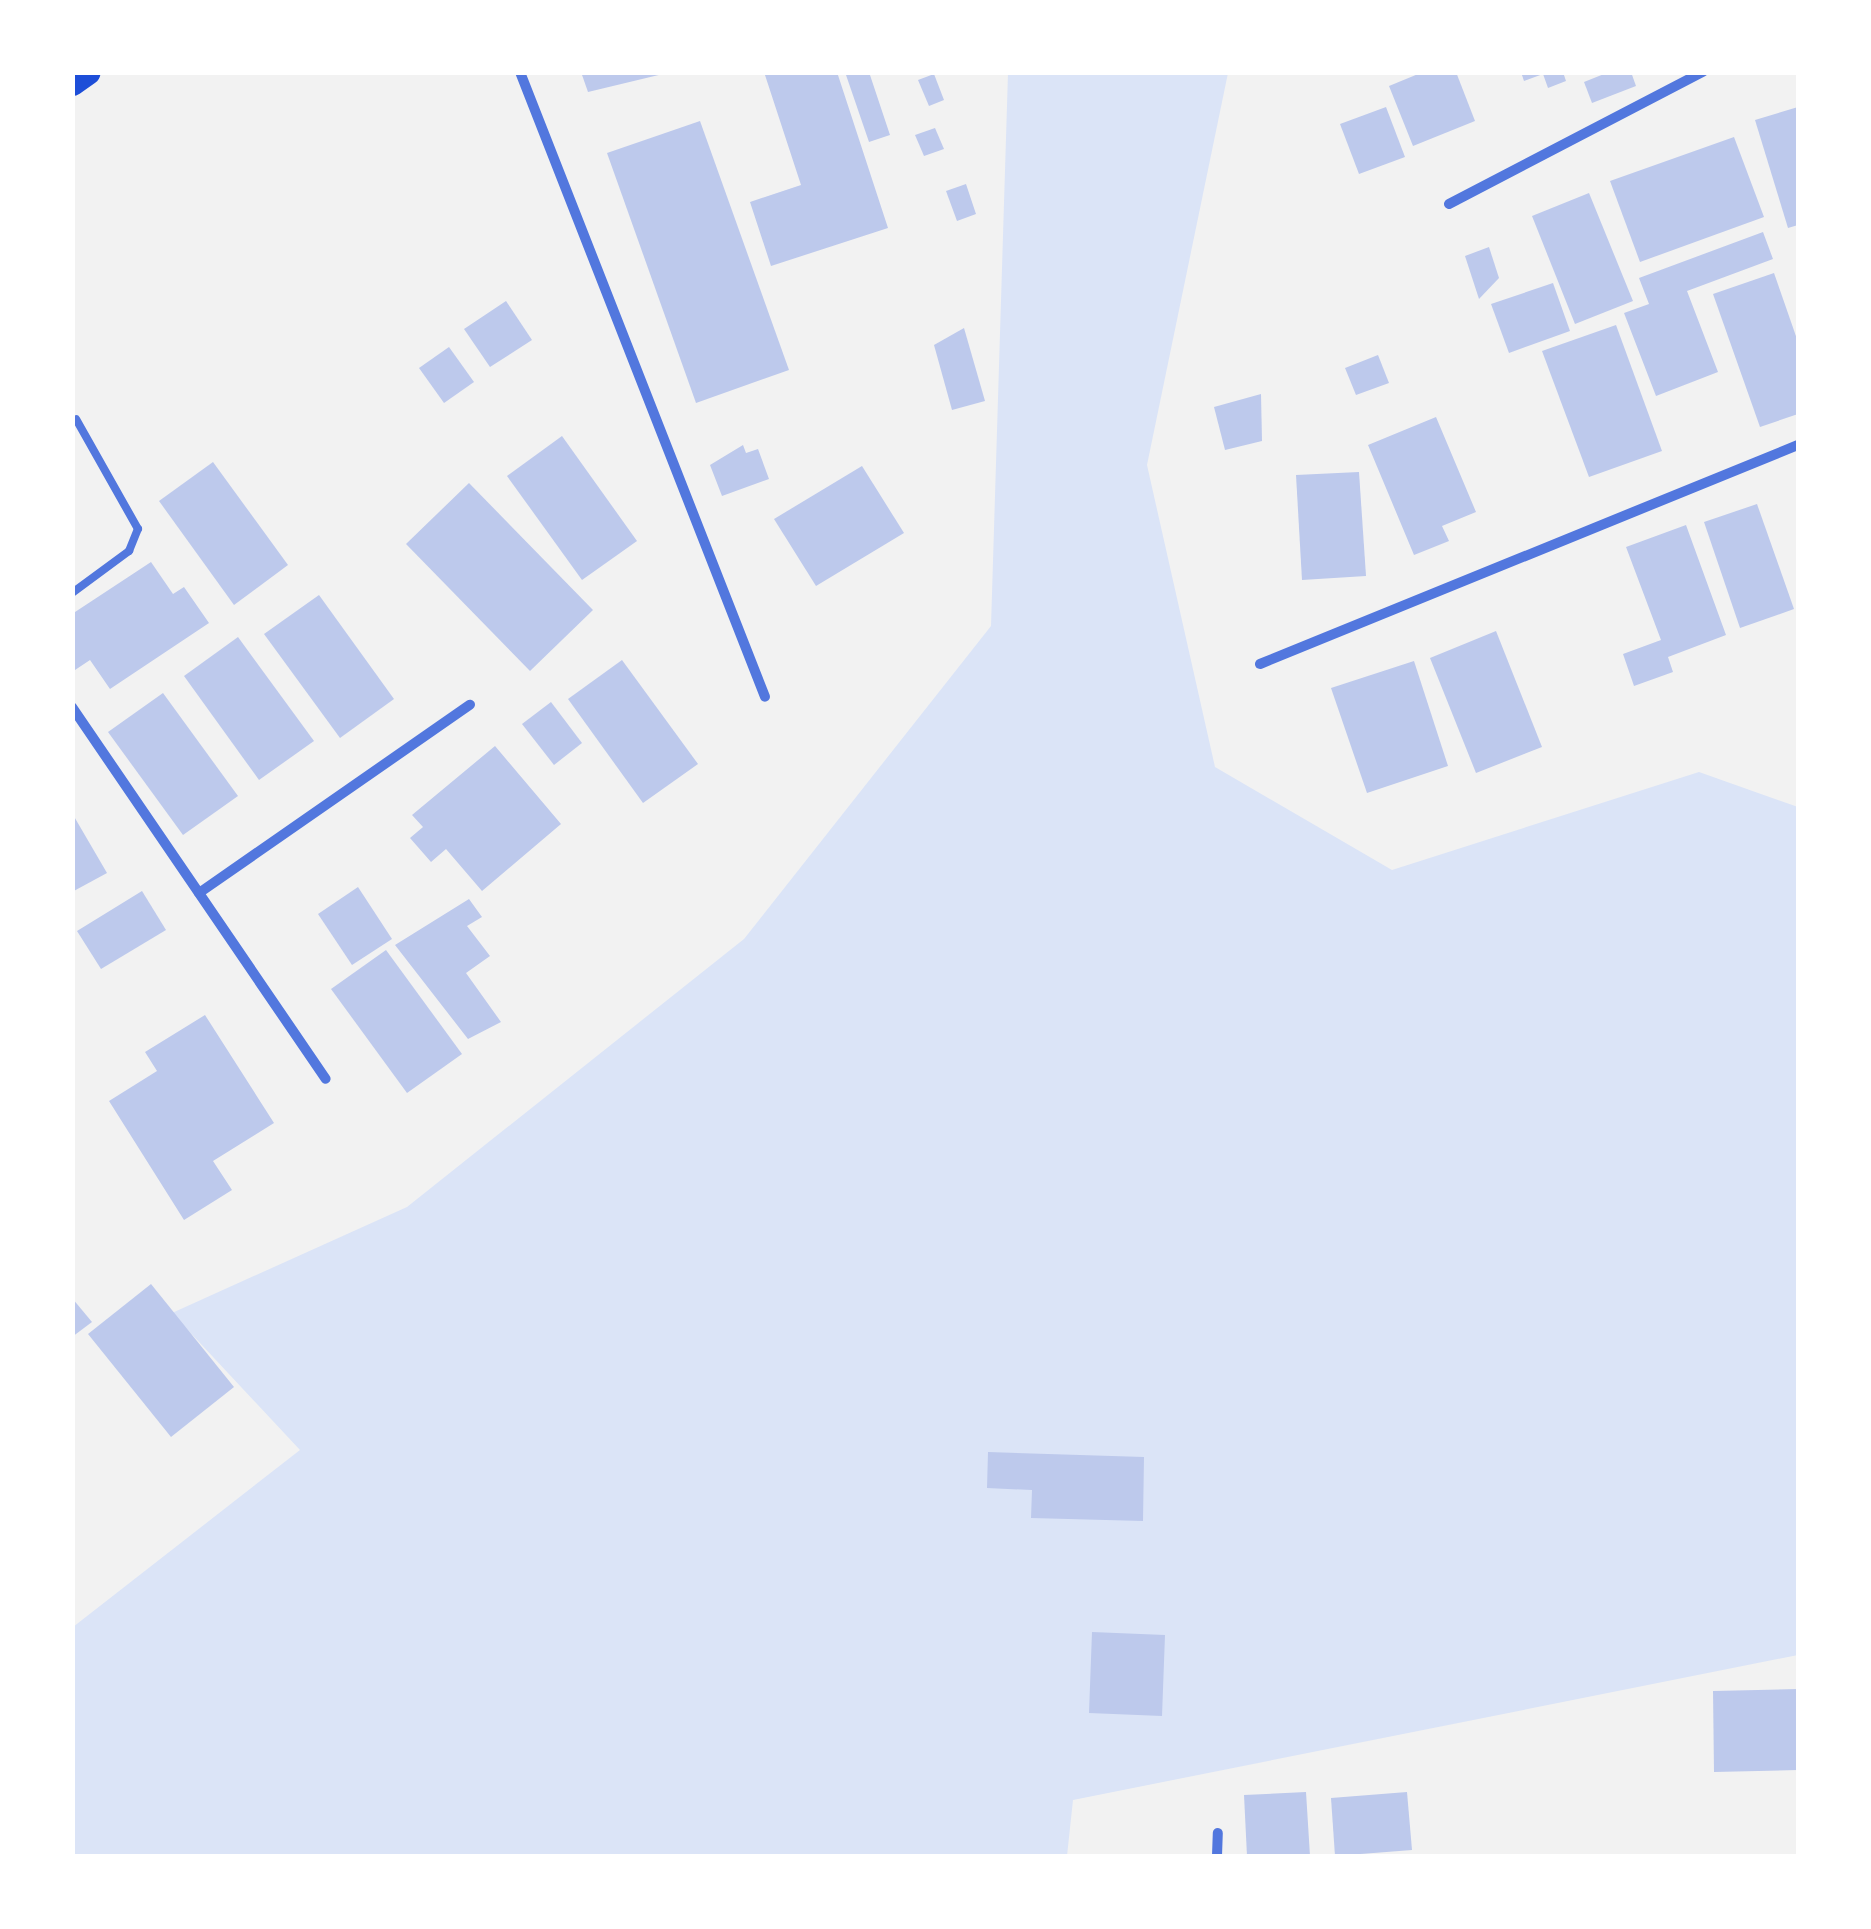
<!DOCTYPE html>
<html>
<head>
<meta charset="utf-8">
<style>
  body { margin:0 }
  #map { position:relative; width:1871px; height:1929px; overflow:hidden; background:#f2f2f2; font-family:"Public Sans",sans-serif }
  div>[style] { position:absolute }
  [style*='--x'] { left:calc(var(--x)*1px); top:calc(var(--y)*1px); width:calc(var(--w)*1px); rotate:calc(var(--a)*1deg) }
  .green>* { inset:0; background:#dbe4f7 }
  .building>* { inset:0; background:#bdc9ec }
  .service>* { height:8px; margin:-4px; padding:0 4px; transform-origin:4px; border-radius:4px; background:#5277de }
  .minor>* { height:10px; margin:-5px; padding:0 5px; transform-origin:5px; border-radius:5px; background:#5277de }
  .primary>* { height:25px; margin:-12.5px; padding:0 12.5px; transform-origin:12.5px; border-radius:12.5px; background:#1d4ed8 }
  span { translate:-50% -50%; white-space:nowrap; text-align:center; line-height:1.15; -webkit-text-stroke:8px #fff; paint-order:stroke }
  .frame { position:absolute; inset:0; border:75px solid #fff; pointer-events:none }
</style>
</head>
<body>
<div id="map">
  <div class="green">
    <div style="clip-path:polygon(1008px 73px,1228px 73px,1147px 465px,1215px 767px,1392px 870px,1699px 772px,1798px 807px,1798px 1655px,1073px 1800px,1067px 1856px,73px 1856px,73px 1627px,300px 1450px,172px 1313px,407px 1207px,744px 939px,991px 626px)"></div>
  </div>
  <div class="building">
    <div style="clip-path:polygon(581px 72px,667px 72px,667px 73px,588px 92px)"></div>
    <div style="clip-path:polygon(764px 72px,837px 72px,888px 228px,771px 266px,750px 202px,801px 185px)"></div>
    <div style="clip-path:polygon(845px 72px,869px 72px,890px 135px,869px 142px)"></div>
    <div style="clip-path:polygon(1423px 72px,1456px 72px,1475px 121px,1413px 146px,1389px 86px)"></div>
    <div style="clip-path:polygon(1521px 72px,1563px 72px,1566px 81px,1548px 88px,1543px 74px,1524px 81px)"></div>
    <div style="clip-path:polygon(1609px 72px,1631px 72px,1636px 86px,1592px 103px,1584px 82px)"></div>
    <div style="clip-path:polygon(934px 74px,944px 100px,929px 106px,918px 80px)"></div>
    <div style="clip-path:polygon(1386px 107px,1405px 157px,1359px 174px,1340px 124px)"></div>
    <div style="clip-path:polygon(1798px 107px,1798px 225px,1788px 228px,1755px 120px)"></div>
    <div style="clip-path:polygon(700px 121px,789px 370px,696px 403px,607px 153px)"></div>
    <div style="clip-path:polygon(935px 128px,944px 149px,924px 156px,915px 135px)"></div>
    <div style="clip-path:polygon(1734px 137px,1764px 217px,1640px 262px,1610px 181px)"></div>
    <div style="clip-path:polygon(966px 184px,976px 214px,957px 221px,946px 191px)"></div>
    <div style="clip-path:polygon(1589px 193px,1633px 301px,1575px 324px,1532px 216px)"></div>
    <div style="clip-path:polygon(1763px 232px,1773px 259px,1687px 291px,1718px 372px,1656px 396px,1624px 313px,1649px 304px,1639px 278px)"></div>
    <div style="clip-path:polygon(1489px 247px,1499px 278px,1479px 299px,1465px 256px)"></div>
    <div style="clip-path:polygon(1774px 273px,1798px 342px,1798px 414px,1760px 427px,1713px 294px)"></div>
    <div style="clip-path:polygon(1553px 283px,1570px 331px,1509px 353px,1491px 304px)"></div>
    <div style="clip-path:polygon(506px 301px,532px 340px,490px 367px,464px 329px)"></div>
    <div style="clip-path:polygon(1616px 325px,1662px 451px,1589px 477px,1542px 351px)"></div>
    <div style="clip-path:polygon(964px 328px,985px 401px,952px 410px,934px 345px)"></div>
    <div style="clip-path:polygon(449px 347px,474px 382px,444px 403px,419px 368px)"></div>
    <div style="clip-path:polygon(1378px 355px,1389px 383px,1356px 395px,1345px 368px)"></div>
    <div style="clip-path:polygon(1261px 394px,1262px 441px,1225px 450px,1214px 407px)"></div>
    <div style="clip-path:polygon(1436px 417px,1476px 512px,1442px 526px,1449px 541px,1414px 555px,1368px 445px)"></div>
    <div style="clip-path:polygon(562px 436px,637px 541px,582px 580px,507px 476px)"></div>
    <div style="clip-path:polygon(743px 445px,746px 453px,758px 449px,769px 479px,722px 496px,710px 465px)"></div>
    <div style="clip-path:polygon(213px 462px,288px 565px,234px 605px,159px 501px)"></div>
    <div style="clip-path:polygon(862px 466px,904px 533px,816px 586px,774px 519px)"></div>
    <div style="clip-path:polygon(1359px 472px,1366px 576px,1302px 580px,1296px 475px)"></div>
    <div style="clip-path:polygon(469px 483px,593px 610px,530px 671px,406px 544px)"></div>
    <div style="clip-path:polygon(1757px 504px,1794px 609px,1740px 628px,1704px 522px)"></div>
    <div style="clip-path:polygon(1686px 525px,1726px 635px,1668px 657px,1673px 672px,1634px 686px,1623px 654px,1661px 640px,1626px 547px)"></div>
    <div style="clip-path:polygon(151px 562px,173px 594px,184px 587px,209px 623px,110px 689px,90px 660px,72px 672px,72px 614px)"></div>
    <div style="clip-path:polygon(319px 595px,394px 699px,340px 738px,264px 634px)"></div>
    <div style="clip-path:polygon(1496px 631px,1542px 747px,1476px 773px,1430px 658px)"></div>
    <div style="clip-path:polygon(238px 637px,314px 741px,259px 780px,184px 676px)"></div>
    <div style="clip-path:polygon(622px 660px,698px 764px,643px 803px,568px 699px)"></div>
    <div style="clip-path:polygon(1414px 661px,1448px 766px,1367px 793px,1331px 688px)"></div>
    <div style="clip-path:polygon(163px 693px,238px 796px,183px 835px,108px 732px)"></div>
    <div style="clip-path:polygon(551px 702px,582px 743px,554px 765px,522px 724px)"></div>
    <div style="clip-path:polygon(495px 746px,561px 824px,482px 891px,446px 849px,431px 862px,410px 838px,423px 827px,412px 815px)"></div>
    <div style="clip-path:polygon(72px 813px,107px 873px,72px 892px)"></div>
    <div style="clip-path:polygon(358px 887px,392px 939px,352px 965px,318px 914px)"></div>
    <div style="clip-path:polygon(142px 891px,166px 930px,101px 969px,77px 931px)"></div>
    <div style="clip-path:polygon(469px 899px,482px 917px,467px 926px,490px 956px,466px 973px,501px 1022px,468px 1039px,395px 945px)"></div>
    <div style="clip-path:polygon(386px 950px,462px 1054px,407px 1093px,331px 989px)"></div>
    <div style="clip-path:polygon(205px 1015px,274px 1123px,213px 1161px,232px 1190px,184px 1220px,109px 1101px,157px 1071px,145px 1052px)"></div>
    <div style="clip-path:polygon(151px 1284px,234px 1387px,171px 1437px,88px 1334px)"></div>
    <div style="clip-path:polygon(72px 1298px,92px 1322px,72px 1337px)"></div>
    <div style="clip-path:polygon(988px 1452px,1144px 1457px,1143px 1521px,1031px 1518px,1032px 1490px,987px 1488px)"></div>
    <div style="clip-path:polygon(1092px 1632px,1165px 1635px,1162px 1716px,1089px 1713px)"></div>
    <div style="clip-path:polygon(1798px 1689px,1798px 1770px,1714px 1772px,1713px 1691px)"></div>
    <div style="clip-path:polygon(1306px 1792px,1310px 1856px,1247px 1856px,1244px 1795px)"></div>
    <div style="clip-path:polygon(1407px 1792px,1412px 1850px,1335px 1856px,1331px 1798px)"></div>
  </div>
  <div class="service">
    <div style="--x:72;--y:593;--w:71;--a:-36.4"></div>
    <div style="--x:129;--y:551;--w:24;--a:-68"></div>
    <div style="--x:138;--y:529;--w:126;--a:-119.4"></div>
  </div>
  <div class="minor">
    <div style="--x:520;--y:72;--w:671;--a:68.59"></div>
    <div style="--x:1449;--y:204;--w:286;--a:-27.5"></div>
    <div style="--x:1260;--y:664;--w:581;--a:-22.15"></div>
    <div style="--x:72;--y:707;--w:450;--a:55.7"></div>
    <div style="--x:199;--y:893;--w:330;--a:-34.8"></div>
    <div style="--x:1217;--y:1856;--w:23;--a:-88"></div>
  </div>
  <div class="primary">
    <div style="--x:72;--y:83;--w:19;--a:-35"></div>
  </div>
  <div class="frame"></div>
</div>
</body>
</html>
